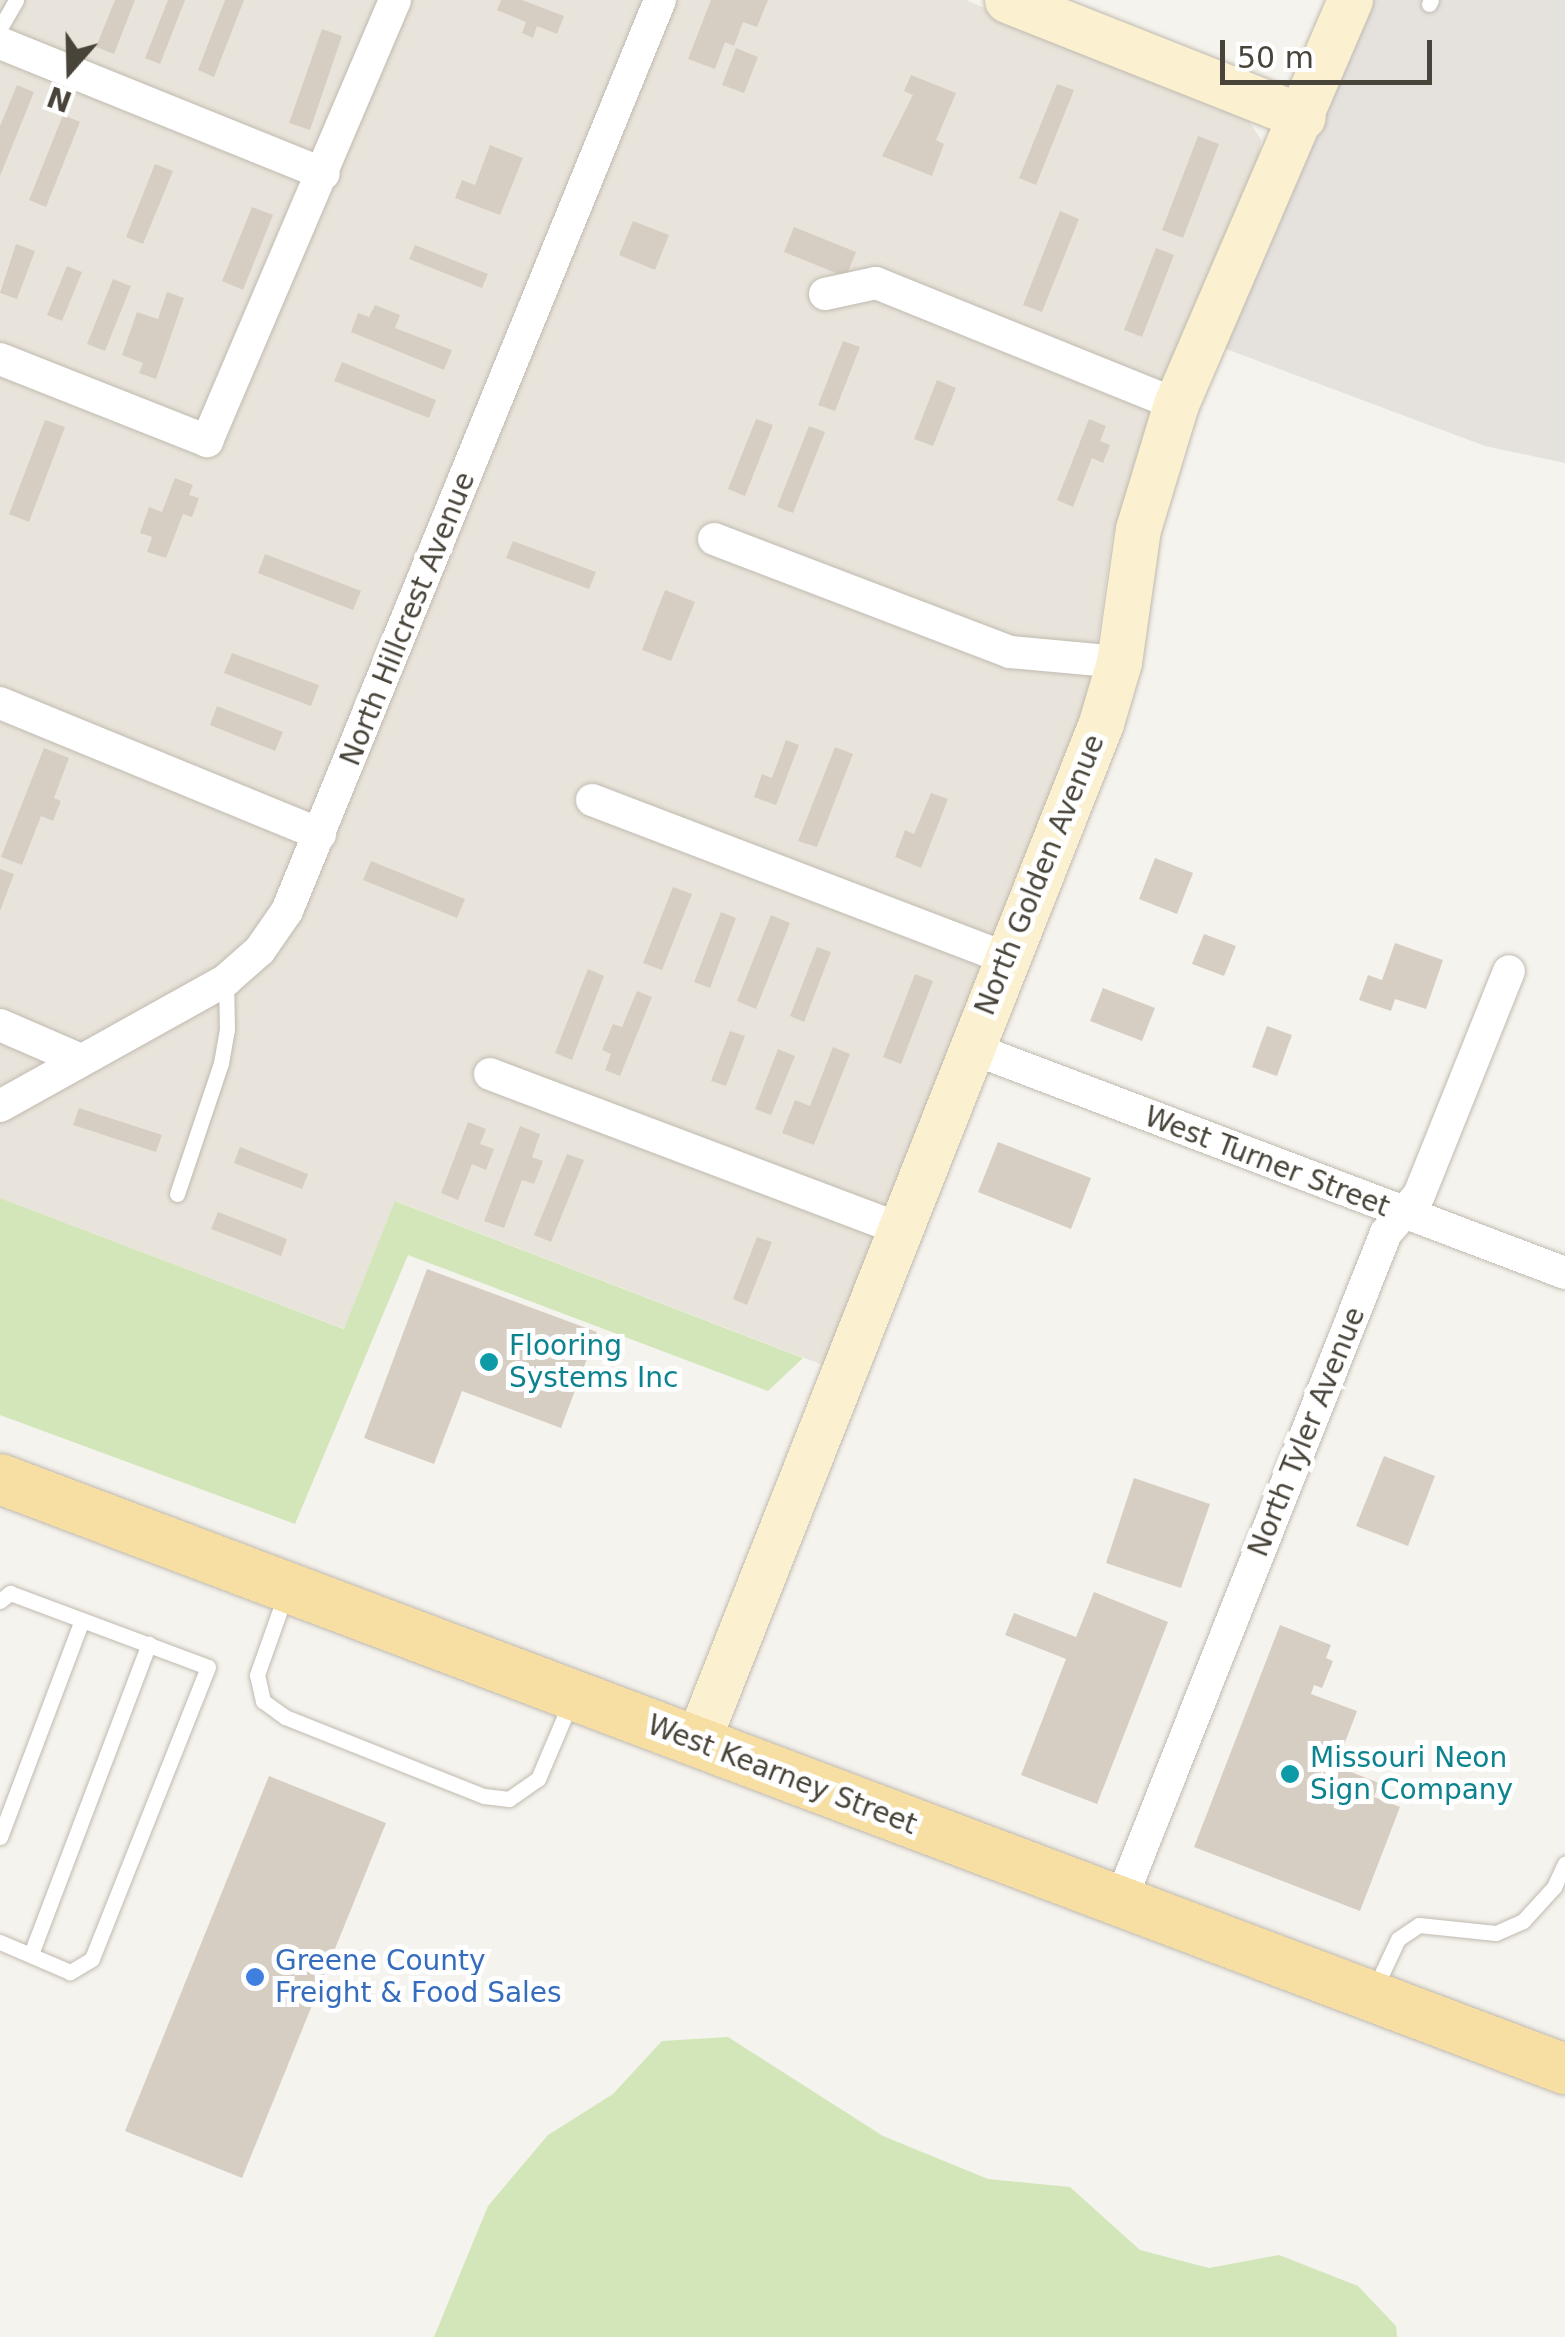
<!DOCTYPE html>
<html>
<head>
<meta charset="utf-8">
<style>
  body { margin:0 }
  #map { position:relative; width:1565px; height:2337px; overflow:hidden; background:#f5f3ed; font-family:"DejaVu Sans",sans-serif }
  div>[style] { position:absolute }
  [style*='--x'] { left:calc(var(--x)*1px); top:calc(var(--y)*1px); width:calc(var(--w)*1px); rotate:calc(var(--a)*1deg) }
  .residential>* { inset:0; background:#e9e4db }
  .industrial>* { inset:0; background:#e5e2de }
  .green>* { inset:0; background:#d2e6b9 }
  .building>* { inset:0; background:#d6cec3 }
  .roads { filter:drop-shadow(0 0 2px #c0bab0) drop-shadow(0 0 2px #c0bab0) }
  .lane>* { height:15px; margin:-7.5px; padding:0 7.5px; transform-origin:7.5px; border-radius:7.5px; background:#fff }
  .street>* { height:32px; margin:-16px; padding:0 16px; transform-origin:16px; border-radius:16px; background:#fff }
  .secondary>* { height:45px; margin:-22.5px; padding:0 22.5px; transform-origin:22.5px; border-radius:22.5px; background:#fbf1d1 }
  .primary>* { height:50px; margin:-25px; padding:0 25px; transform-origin:25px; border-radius:25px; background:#f7dfa4 }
  .dots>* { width:28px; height:28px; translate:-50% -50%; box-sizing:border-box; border:5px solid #fff; border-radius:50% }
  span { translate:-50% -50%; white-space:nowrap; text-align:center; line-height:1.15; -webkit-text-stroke:10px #fff; paint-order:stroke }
  .street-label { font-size:28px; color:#49443a }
  .culture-label { font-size:28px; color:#0d838f }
  .left { translate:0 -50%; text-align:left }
  .shop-label { font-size:28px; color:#366cbe }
  .north { position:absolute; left:20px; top:20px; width:100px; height:100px; -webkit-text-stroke:8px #fff; paint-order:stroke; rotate:200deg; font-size:28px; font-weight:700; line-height:40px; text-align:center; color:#49443a }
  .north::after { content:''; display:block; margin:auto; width:35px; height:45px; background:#49443a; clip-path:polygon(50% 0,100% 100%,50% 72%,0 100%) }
  .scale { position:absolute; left:1220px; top:40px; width:212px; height:45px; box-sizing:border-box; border:5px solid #49443a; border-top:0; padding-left:12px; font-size:30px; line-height:35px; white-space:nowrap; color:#49443a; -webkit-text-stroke:8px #fff; paint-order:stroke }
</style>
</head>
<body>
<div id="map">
  <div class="residential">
    <div style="clip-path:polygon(0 0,966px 0,1249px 121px,1261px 140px,1257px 171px,1130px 482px,1112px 538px,1091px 686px,1078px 735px,828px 1367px,396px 1201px,345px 1329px,0 1198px)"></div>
  </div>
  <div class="industrial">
    <div style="clip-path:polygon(1363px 0,1565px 0,1565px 463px,1485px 446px,1221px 347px)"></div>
  </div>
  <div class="green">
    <div style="clip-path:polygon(0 1198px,344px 1329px,395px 1201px,803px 1358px,768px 1391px,408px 1255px,295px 1524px,0 1415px)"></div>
    <div style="clip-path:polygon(728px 2037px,883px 2136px,988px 2179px,1070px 2187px,1140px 2250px,1209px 2268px,1279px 2255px,1358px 2286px,1396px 2326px,1397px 2337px,434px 2337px,488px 2206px,548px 2135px,613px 2094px,662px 2041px)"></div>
  </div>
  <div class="building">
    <div style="clip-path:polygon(115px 0,135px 0,114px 54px,96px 47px)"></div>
    <div style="clip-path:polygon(168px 0,185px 0,160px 64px,145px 58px)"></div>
    <div style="clip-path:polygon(225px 0,244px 0,214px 77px,198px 70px)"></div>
    <div style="clip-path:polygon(501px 0,522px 0,564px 16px,557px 34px,537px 26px,533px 38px,522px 33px,526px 22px,497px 10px)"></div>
    <div style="clip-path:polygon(711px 0,768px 0,757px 27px,743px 22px,734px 46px,725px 42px,715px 69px,688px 59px)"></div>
    <div style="clip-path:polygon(322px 29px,342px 36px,310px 130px,289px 123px)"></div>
    <div style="clip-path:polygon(736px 48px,758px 57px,744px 93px,722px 85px)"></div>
    <div style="clip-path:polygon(911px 75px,956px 93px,936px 140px,944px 144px,932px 176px,882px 156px,913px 95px,904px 91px)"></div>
    <div style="clip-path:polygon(1057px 84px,1074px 90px,1036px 185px,1019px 178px)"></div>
    <div style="clip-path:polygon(17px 85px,34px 92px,0 176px,0 126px)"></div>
    <div style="clip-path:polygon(63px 115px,80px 122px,46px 207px,29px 200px)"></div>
    <div style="clip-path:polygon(1198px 136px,1219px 144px,1183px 238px,1162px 230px)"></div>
    <div style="clip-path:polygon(490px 145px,523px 158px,500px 215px,455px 198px,462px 180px,475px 185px)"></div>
    <div style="clip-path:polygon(155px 164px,173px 171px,143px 244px,126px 237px)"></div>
    <div style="clip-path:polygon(252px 207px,273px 215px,243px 290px,222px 281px)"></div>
    <div style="clip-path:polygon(1060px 211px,1079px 219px,1042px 312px,1023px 305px)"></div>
    <div style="clip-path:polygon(633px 221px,669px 235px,655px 270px,619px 255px)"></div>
    <div style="clip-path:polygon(794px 227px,856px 252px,846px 277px,784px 252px)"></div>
    <div style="clip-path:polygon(16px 244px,35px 251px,17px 299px,0 293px)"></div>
    <div style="clip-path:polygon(415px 245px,488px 274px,482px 288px,409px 259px)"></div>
    <div style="clip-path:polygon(1156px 248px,1174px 255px,1142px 337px,1124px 330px)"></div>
    <div style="clip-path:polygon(67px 266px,82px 272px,62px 321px,47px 315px)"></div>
    <div style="clip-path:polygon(113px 279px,131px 286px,105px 351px,87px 344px)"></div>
    <div style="clip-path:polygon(167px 292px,184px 298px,156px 379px,139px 373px,143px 363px,122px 355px,137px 312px,158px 319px)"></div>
    <div style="clip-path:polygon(375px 305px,400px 315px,395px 328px,452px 350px,444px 370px,351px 332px,358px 313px,369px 317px)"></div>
    <div style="clip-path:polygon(843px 341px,860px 347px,835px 411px,818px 405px)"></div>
    <div style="clip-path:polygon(342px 362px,436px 400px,429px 418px,334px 381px)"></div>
    <div style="clip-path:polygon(937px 380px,956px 388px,933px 446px,914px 439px)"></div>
    <div style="clip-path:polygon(756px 419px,773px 425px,745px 496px,728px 489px)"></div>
    <div style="clip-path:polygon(1089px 419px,1106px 426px,1100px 441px,1110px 445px,1103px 463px,1092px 458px,1073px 507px,1057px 500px)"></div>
    <div style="clip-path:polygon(45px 420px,65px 427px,29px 522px,9px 514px)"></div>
    <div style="clip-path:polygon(809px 426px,825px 432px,793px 513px,777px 507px)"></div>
    <div style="clip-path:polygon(175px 478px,193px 485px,189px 495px,199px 498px,192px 517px,183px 514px,166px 558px,147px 552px,152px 537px,140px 533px,149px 507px,162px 512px)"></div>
    <div style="clip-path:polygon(513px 541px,596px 572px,589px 589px,506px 558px)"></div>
    <div style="clip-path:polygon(265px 554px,361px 591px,353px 610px,258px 573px)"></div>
    <div style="clip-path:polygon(665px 590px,695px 602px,671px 661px,642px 650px)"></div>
    <div style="clip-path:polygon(232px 653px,319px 685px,311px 706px,224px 673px)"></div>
    <div style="clip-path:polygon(217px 706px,283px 732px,275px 751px,210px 725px)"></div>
    <div style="clip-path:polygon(786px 740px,799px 745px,776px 805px,754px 797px,762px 774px,772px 778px)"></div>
    <div style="clip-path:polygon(835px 747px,853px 754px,817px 847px,798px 841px)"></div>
    <div style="clip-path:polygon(44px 748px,69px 758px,54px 798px,61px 801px,53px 821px,41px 816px,22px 865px,1px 857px)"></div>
    <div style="clip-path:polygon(931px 793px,948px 799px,921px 868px,895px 857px,905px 830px,914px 834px)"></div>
    <div style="clip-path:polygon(1155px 858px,1193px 873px,1177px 914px,1139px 899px)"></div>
    <div style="clip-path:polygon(371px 861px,465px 899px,457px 918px,363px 880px)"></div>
    <div style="clip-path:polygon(0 869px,14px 874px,0 911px)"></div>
    <div style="clip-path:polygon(673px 887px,692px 894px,662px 970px,643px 963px)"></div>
    <div style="clip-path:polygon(721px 912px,736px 918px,710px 988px,694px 982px)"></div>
    <div style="clip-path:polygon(771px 915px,790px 923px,756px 1009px,737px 1001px)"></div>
    <div style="clip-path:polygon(1204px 934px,1236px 946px,1224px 976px,1192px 964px)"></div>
    <div style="clip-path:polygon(1395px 943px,1443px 960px,1426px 1009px,1395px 999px,1391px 1011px,1359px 1000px,1368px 975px,1382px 980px)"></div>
    <div style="clip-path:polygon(817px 947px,831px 952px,804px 1022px,790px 1016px)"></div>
    <div style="clip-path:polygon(588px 969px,604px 976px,572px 1060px,555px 1053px)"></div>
    <div style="clip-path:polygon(915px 974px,933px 981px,901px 1064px,883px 1057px)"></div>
    <div style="clip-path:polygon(1103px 988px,1155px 1008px,1142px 1041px,1090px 1021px)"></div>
    <div style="clip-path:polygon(637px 991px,652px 997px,620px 1076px,605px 1070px,611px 1054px,602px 1050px,613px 1024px,622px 1027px)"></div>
    <div style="clip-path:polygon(1267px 1026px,1292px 1035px,1277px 1076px,1252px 1067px)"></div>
    <div style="clip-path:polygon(730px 1031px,745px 1036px,726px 1086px,711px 1081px)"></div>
    <div style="clip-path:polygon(833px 1047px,850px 1054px,814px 1145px,782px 1133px,795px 1100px,810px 1106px)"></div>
    <div style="clip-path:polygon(778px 1049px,795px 1056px,771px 1115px,755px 1109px)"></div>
    <div style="clip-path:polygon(79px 1108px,162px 1135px,156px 1152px,73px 1125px)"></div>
    <div style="clip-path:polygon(468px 1122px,486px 1129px,480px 1144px,494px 1149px,486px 1170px,472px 1164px,458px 1200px,441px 1193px)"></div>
    <div style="clip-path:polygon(520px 1126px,540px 1134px,532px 1157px,543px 1161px,534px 1184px,522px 1180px,504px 1228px,484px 1221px)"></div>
    <div style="clip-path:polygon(998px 1142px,1091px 1178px,1071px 1229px,978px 1192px)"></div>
    <div style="clip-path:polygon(240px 1147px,308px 1174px,302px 1189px,234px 1163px)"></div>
    <div style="clip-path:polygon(567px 1154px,584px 1160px,551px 1242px,534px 1235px)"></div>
    <div style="clip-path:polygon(218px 1212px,287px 1239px,281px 1256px,211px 1229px)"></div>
    <div style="clip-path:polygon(757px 1237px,772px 1242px,747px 1305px,733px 1299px)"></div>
    <div style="clip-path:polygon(427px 1269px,597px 1332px,561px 1428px,462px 1391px,434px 1464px,364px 1438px)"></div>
    <div style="clip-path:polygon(1384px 1456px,1435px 1476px,1408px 1546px,1356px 1526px)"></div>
    <div style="clip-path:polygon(1134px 1478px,1210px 1504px,1181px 1588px,1106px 1563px)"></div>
    <div style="clip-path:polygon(1094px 1592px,1168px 1622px,1097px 1804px,1021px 1775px,1066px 1659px,1005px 1635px,1014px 1613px,1076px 1637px)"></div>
    <div style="clip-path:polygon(1280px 1625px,1331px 1645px,1326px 1658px,1333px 1661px,1322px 1688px,1314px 1685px,1311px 1694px,1357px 1711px,1336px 1766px,1379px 1783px,1374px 1797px,1400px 1807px,1360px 1911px,1194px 1847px)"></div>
    <div style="clip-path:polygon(269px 1776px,386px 1823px,242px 2178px,125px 2131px)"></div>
  </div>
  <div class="roads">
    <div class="lane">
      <div style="--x:1429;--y:4;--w:4;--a:-63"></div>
      <div style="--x:0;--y:28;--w:32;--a:-60"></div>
      <div style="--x:177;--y:1194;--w:138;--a:-71.4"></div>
      <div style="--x:221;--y:1063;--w:34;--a:-80"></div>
      <div style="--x:227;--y:1030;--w:50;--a:-91.1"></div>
      <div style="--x:286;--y:1593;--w:87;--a:109.5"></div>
      <div style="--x:257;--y:1675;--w:27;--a:77"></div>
      <div style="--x:263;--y:1701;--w:27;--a:36"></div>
      <div style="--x:285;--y:1717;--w:214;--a:21.7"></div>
      <div style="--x:484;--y:1796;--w:25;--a:7"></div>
      <div style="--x:509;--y:1799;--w:35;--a:-35"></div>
      <div style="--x:538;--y:1779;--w:87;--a:-67"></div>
      <div style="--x:0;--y:1601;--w:13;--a:-39"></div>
      <div style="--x:10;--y:1593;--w:211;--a:20.5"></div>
      <div style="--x:208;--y:1667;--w:314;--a:111.7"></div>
      <div style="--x:92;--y:1959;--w:26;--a:149"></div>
      <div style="--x:70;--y:1972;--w:76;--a:-156.8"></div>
      <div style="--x:0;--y:1837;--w:232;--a:-69.3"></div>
      <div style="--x:31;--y:1954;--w:332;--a:-69.2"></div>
      <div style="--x:1374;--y:1990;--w:56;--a:-64.8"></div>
      <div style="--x:1398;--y:1939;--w:25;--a:-34"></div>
      <div style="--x:1419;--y:1925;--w:77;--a:5.9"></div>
      <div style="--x:1496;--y:1933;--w:30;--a:-24"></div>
      <div style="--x:1523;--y:1921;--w:46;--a:-47.6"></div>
      <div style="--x:1554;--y:1887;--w:26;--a:-65"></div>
    </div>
    <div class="street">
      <div style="--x:0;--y:43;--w:349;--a:22"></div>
      <div style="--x:825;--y:294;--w:52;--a:-12.2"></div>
      <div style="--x:876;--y:283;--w:323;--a:22"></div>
      <div style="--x:0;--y:359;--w:223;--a:21.6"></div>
      <div style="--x:207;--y:441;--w:479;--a:-66.9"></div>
      <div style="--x:714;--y:539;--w:317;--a:20.9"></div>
      <div style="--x:1010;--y:652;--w:109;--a:5.2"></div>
      <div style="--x:0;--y:703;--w:346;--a:22.3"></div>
      <div style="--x:592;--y:800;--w:442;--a:20.9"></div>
      <div style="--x:0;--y:1025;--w:88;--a:23.4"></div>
      <div style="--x:971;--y:1048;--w:635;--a:20.75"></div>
      <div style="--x:490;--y:1074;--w:438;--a:20.7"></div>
      <div style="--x:0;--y:1106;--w:259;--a:-29.1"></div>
      <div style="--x:226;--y:980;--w:45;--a:-41.4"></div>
      <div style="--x:260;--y:950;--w:47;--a:-55.3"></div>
      <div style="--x:287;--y:911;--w:984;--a:-67.73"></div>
      <div style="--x:1120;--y:1902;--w:720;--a:-68.32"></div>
      <div style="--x:1386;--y:1233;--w:50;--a:-49"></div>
      <div style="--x:1419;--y:1195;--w:241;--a:-68.1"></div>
    </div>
    <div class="secondary">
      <div style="--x:1007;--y:0;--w:318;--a:21.6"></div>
      <div style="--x:697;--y:1742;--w:1096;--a:-68.37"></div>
      <div style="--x:1101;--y:723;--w:64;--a:-73.6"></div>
      <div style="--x:1119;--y:662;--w:134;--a:-81.9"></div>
      <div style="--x:1138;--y:529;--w:131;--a:-73.1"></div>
      <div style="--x:1176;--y:404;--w:440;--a:-66.7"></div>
    </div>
    <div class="primary">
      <div style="--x:0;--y:1479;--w:1673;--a:20.66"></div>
    </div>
  </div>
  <div class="dots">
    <div style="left:489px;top:1362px;background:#0f9aa8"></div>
    <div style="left:1290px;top:1774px;background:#0f9aa8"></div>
    <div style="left:255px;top:1977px;background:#3f7fe0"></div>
  </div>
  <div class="street-label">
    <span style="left:408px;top:619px;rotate:-68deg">North Hillcrest Avenue</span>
    <span style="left:1040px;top:875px;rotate:-68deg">North Golden Avenue</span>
    <span style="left:1267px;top:1162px;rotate:21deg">West Turner Street</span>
    <span style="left:1307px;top:1432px;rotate:-68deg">North Tyler Avenue</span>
    <span style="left:782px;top:1775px;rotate:21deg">West Kearney Street</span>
  </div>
  <div class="culture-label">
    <span class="left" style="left:509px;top:1362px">Flooring<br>Systems Inc</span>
    <span class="left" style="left:1310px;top:1774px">Missouri Neon<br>Sign Company</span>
  </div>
  <div class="shop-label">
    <span class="left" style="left:275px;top:1977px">Greene County<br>Freight &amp; Food Sales</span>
  </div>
  <div class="north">N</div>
  <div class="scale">50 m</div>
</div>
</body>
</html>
